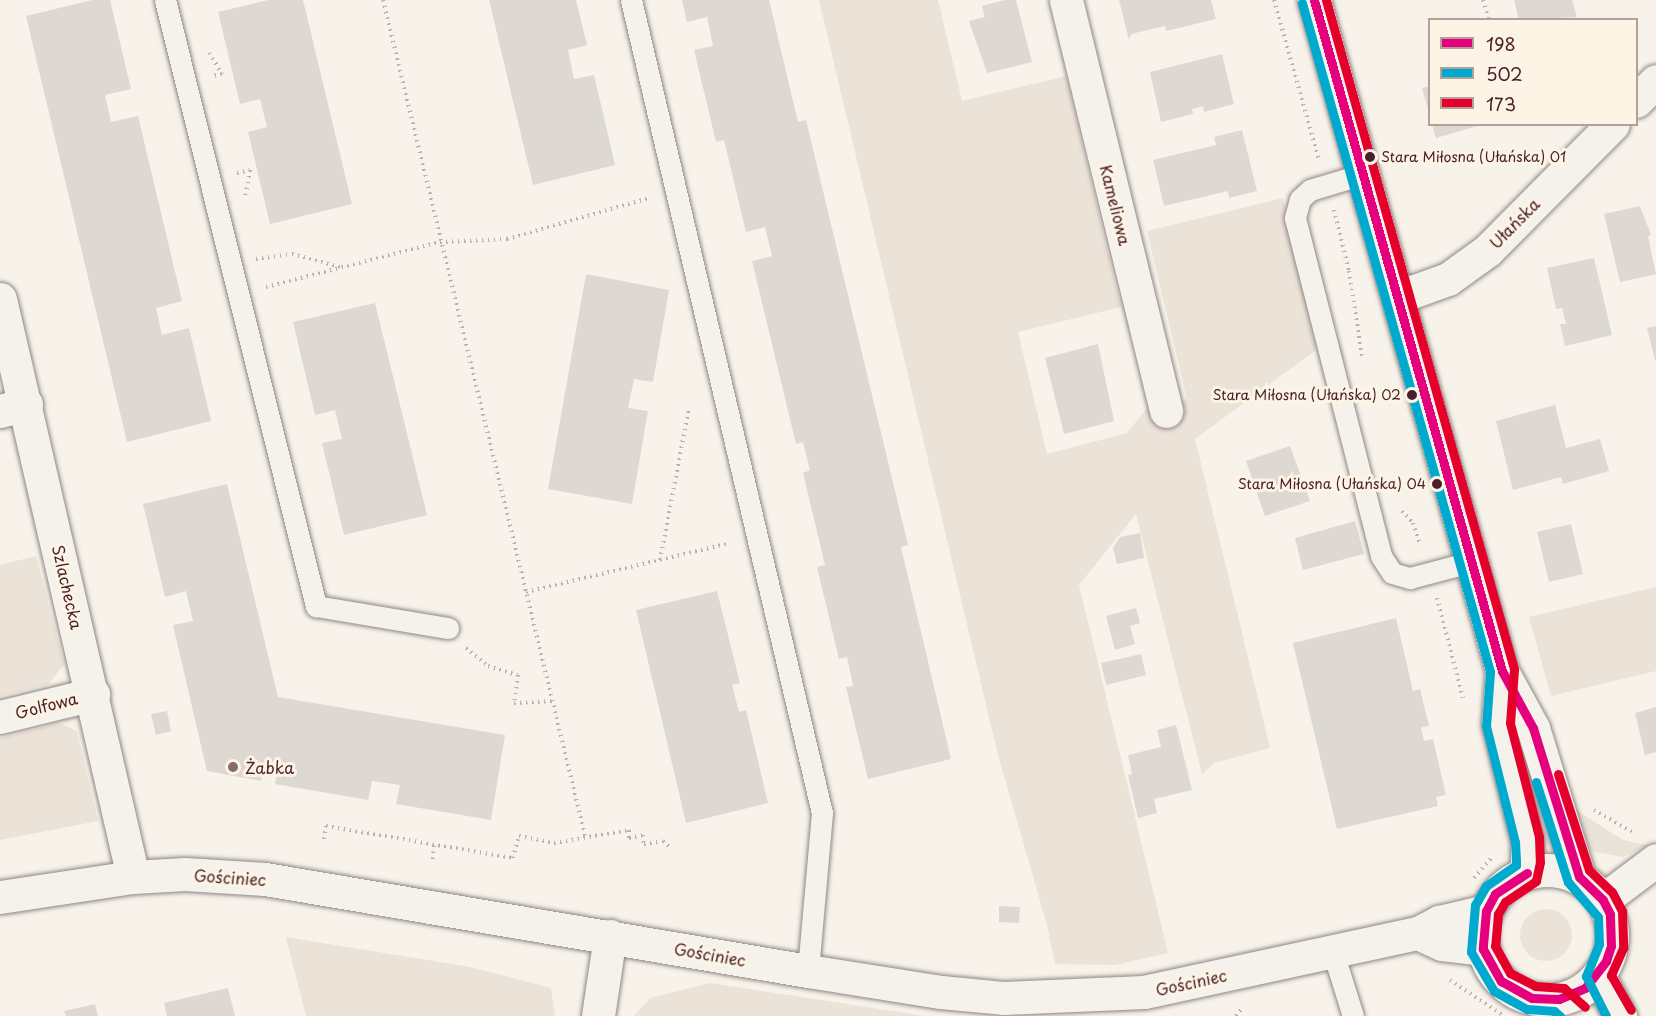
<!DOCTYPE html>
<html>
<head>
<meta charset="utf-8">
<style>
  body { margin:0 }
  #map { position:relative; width:1656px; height:1016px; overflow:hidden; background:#f7f3ea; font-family:"Playpen Sans",sans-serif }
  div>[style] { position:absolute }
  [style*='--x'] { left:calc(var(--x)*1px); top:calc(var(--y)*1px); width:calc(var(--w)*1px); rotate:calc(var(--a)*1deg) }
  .green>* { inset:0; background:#ebe2d8 }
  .round { border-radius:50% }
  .building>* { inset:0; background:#ddd8d2 }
  .path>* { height:4px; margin-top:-2px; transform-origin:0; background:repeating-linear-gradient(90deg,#b8b1ae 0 1.5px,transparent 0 6px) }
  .roads { filter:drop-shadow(0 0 2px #908684) drop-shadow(0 0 2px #908684) }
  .lane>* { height:21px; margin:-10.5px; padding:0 10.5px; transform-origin:10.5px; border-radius:10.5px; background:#f5f2ec }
  .street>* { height:33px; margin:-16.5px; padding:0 16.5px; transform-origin:16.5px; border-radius:16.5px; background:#f5f2ec }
  .secondary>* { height:33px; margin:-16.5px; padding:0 16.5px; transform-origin:16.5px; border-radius:16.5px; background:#f5f2ec }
  .secondary>.ring { margin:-16.5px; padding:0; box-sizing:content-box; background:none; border:33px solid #f5f2ec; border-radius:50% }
  .bus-1>* { height:9px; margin:-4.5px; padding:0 4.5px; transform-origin:4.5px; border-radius:4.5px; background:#e5007d }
  .bus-2>* { height:9px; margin:-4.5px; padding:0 4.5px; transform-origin:4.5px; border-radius:4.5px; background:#00a9ce }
  .bus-3>* { height:9px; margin:-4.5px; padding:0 4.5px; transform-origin:4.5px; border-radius:4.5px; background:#e4002b }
  .dots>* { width:16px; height:16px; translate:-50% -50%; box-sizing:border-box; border:3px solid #fcf5e5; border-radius:50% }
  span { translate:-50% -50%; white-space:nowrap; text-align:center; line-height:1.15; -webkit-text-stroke:6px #fcf5e5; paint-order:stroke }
  .bus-label { font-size:14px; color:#4a1f2b }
  .left { translate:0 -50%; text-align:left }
  .right { translate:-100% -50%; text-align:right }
  .street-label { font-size:16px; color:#4a1f2b }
  .poi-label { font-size:16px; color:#4a1f2b }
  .legend { position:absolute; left:1428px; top:18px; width:210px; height:108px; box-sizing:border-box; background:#fcf5e5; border:2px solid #b59f9b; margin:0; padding:8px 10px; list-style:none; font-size:18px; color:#4a1f2b }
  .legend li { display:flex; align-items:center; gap:12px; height:30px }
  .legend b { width:30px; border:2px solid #b59f9b }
</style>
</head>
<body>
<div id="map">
  <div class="green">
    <div style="clip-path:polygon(819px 0,938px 0,962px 101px,1066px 76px,1121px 307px,1018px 332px,1047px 454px,1127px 433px,1146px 409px,1187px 399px,1147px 231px,1283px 198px,1316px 350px,1195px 439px,1270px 748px,1214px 763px,1202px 774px,1136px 514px,1079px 585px,1168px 953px,1115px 965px,1055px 964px,1047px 925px,997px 751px)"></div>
    <div style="clip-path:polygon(36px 556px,64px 664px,49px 684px,0 696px,0 565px)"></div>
    <div style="clip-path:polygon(1656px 587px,1656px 671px,1551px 696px,1529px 617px)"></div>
    <div style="clip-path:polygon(60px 723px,77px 731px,98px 821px,0 840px,0 738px)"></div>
    <div style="clip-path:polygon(1570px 806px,1623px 840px,1648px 845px,1623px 857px,1595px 852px,1586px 845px)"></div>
    <div class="round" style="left:1520px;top:909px;width:52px;height:52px"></div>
    <div style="clip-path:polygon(286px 937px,470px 967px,551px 988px,555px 1016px,306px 1016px)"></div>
    <div style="clip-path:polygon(710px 983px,926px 1016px,634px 1016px,650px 998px)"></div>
  </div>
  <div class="building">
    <div style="clip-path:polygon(92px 0,110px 0,131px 89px,105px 95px,111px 122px,138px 116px,182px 301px,156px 308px,162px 335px,189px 328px,211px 421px,127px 442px,26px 16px)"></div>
    <div style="clip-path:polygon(268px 0,303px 0,352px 204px,270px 224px,248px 132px,267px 127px,260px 99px,240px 104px,218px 12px)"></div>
    <div style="clip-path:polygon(489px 0,576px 0,587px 45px,568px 50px,574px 79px,594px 75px,615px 165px,533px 185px)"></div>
    <div style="clip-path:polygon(682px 0,769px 0,798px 122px,806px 120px,908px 545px,901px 547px,951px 759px,868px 779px,846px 687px,853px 686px,847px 657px,839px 659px,817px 567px,825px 565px,803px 473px,810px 470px,803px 442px,796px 444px,752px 261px,772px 256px,765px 227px,746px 232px,724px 140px,716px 142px,694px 50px,713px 46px,707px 17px,687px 22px)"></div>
    <div style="clip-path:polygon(1005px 0,1016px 0,1032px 62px,987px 73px,969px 21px,985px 17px,982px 6px)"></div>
    <div style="clip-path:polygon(1119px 0,1211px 0,1216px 19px,1166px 31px,1165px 26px,1131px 34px,1129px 40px)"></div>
    <div style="clip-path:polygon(1514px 0,1572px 0,1577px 17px,1519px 20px)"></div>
    <div style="clip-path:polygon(1222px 54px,1234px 104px,1204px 112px,1203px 106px,1192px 109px,1193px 114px,1161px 122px,1150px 72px)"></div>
    <div style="clip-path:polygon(1430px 86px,1430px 113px,1429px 113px,1422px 88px)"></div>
    <div style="clip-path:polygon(1432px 124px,1481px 124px,1481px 125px,1436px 138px)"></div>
    <div style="clip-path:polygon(1242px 130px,1257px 191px,1229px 198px,1228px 191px,1164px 206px,1153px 160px,1216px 145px,1214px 137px)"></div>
    <div style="clip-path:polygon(1640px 206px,1651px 235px,1648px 236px,1656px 274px,1620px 282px,1604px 214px)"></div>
    <div style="clip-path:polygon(1594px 258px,1612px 335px,1565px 346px,1560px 324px,1566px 324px,1562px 308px,1556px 309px,1547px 268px)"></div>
    <div style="clip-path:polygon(586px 274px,669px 290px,653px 382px,634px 379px,628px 408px,648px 411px,632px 504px,548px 489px)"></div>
    <div style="clip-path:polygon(375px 303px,427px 515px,344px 535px,322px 443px,342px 439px,335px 410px,315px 415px,293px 322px)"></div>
    <div style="clip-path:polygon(1656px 326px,1656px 360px,1655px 360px,1647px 328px)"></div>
    <div style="clip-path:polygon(1098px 344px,1114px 421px,1064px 434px,1045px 358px)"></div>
    <div style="clip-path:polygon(1555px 405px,1566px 448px,1600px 439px,1609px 471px,1563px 484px,1561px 477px,1513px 490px,1496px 421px)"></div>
    <div style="clip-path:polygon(1290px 446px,1310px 501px,1265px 516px,1246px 461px)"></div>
    <div style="clip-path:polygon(227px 484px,278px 697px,505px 735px,491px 820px,396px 804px,400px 785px,372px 781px,368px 800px,275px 784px,277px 773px,262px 776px,261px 781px,207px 771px,173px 625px,193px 621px,186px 591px,165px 597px,143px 504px)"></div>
    <div style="clip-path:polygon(1355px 521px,1364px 554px,1303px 570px,1295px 538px)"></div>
    <div style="clip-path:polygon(1571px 524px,1583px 574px,1549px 582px,1537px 532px)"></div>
    <div style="clip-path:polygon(1140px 533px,1144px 558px,1117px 564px,1113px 548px,1120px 537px)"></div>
    <div style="clip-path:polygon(717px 591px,740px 683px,732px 685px,739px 712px,746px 710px,768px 803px,686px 823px,636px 610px)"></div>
    <div style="clip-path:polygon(1136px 608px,1140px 623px,1130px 626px,1135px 644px,1115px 650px,1106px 616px)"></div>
    <div style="clip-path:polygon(1396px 618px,1413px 691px,1420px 689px,1429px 726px,1421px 727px,1424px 741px,1433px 739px,1446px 795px,1436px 797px,1438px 806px,1337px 829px,1293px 643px)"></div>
    <div style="clip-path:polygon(1141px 654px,1146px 675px,1106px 685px,1101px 663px)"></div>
    <div style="clip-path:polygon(1656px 707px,1656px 752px,1645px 755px,1635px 713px)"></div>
    <div style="clip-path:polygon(167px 711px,171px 731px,156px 735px,151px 714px)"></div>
    <div style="clip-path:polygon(1176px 725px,1192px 790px,1154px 799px,1157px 813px,1138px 818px,1128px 775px,1132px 774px,1128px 755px,1161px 747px,1157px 730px)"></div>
    <div style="clip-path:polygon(999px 906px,1020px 907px,1019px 923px,999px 922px)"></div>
    <div style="clip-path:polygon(228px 988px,235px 1016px,167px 1016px,164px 1003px)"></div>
    <div style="clip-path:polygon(95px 1004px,98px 1016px,66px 1016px,64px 1011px)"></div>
  </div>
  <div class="path">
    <div style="--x:383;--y:0;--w:864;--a:76.41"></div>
    <div style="--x:1274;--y:0;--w:166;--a:74.3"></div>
    <div style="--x:1483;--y:0;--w:21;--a:73"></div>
    <div style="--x:209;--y:53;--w:25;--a:58"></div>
    <div style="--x:222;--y:74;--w:9;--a:167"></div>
    <div style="--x:237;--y:173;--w:13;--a:-13"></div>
    <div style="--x:250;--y:170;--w:27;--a:100"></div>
    <div style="--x:1334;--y:210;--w:63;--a:76.2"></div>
    <div style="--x:1349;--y:271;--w:86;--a:81.3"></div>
    <div style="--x:256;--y:259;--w:36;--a:-8"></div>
    <div style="--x:292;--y:254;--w:50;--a:15.2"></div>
    <div style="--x:266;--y:287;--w:180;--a:-14.5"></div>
    <div style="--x:440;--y:242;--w:67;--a:-2.6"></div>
    <div style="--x:507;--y:239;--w:148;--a:-16.1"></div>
    <div style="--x:1402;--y:511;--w:16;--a:47"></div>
    <div style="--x:1413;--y:523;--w:23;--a:72"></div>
    <div style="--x:660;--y:560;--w:155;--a:-79.2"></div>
    <div style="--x:526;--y:592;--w:210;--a:-13.5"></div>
    <div style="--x:1437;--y:598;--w:103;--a:75.4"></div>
    <div style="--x:466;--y:648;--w:28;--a:39"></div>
    <div style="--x:488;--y:666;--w:31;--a:17"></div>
    <div style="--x:518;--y:675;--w:28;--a:98"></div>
    <div style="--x:514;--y:703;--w:38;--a:-3"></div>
    <div style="--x:1594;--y:810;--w:46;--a:29.9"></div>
    <div style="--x:324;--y:839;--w:13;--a:-81"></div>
    <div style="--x:326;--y:826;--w:190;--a:9.7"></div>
    <div style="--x:513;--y:858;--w:23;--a:-75"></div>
    <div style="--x:519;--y:836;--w:36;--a:11"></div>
    <div style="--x:554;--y:843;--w:76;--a:-9.8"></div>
    <div style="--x:629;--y:830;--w:8;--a:90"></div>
    <div style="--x:629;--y:838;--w:14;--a:-12"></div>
    <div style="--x:643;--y:835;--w:9;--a:84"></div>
    <div style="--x:644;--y:844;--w:19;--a:-9"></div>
    <div style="--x:663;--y:841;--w:9;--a:41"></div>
    <div style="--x:433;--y:859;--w:16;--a:-86"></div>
    <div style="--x:1474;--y:878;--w:29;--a:-49"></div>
    <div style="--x:1450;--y:980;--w:65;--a:33.7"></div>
    <div style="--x:1236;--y:1016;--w:11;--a:-52"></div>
  </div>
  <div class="roads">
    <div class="lane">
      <div style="--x:165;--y:0;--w:625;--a:76.01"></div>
      <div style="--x:316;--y:606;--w:134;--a:9.5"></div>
      <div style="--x:631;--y:0;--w:835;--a:76.78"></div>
      <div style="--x:822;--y:813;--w:159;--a:95.1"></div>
      <div style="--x:1363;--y:174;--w:55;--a:163.2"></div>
      <div style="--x:1310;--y:190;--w:13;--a:138"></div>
      <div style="--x:1300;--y:199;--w:20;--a:105"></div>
      <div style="--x:1295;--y:218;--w:349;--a:75.7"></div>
      <div style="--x:1381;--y:556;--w:20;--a:57"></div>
      <div style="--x:1392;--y:573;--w:19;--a:16"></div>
      <div style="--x:1410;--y:578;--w:66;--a:-14.9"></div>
      <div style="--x:1332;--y:949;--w:70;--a:72.6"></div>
    </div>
    <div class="street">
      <div style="--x:1066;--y:0;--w:423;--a:76.3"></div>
      <div style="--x:1636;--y:101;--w:28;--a:-45"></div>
      <div style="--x:1398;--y:297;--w:53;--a:-19.8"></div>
      <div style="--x:1448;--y:279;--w:49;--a:-35.9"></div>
      <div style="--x:1488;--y:250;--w:177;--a:-45.2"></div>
      <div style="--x:0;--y:299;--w:593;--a:77.04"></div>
      <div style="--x:0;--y:411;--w:27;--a:-15"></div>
      <div style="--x:0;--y:717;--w:96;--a:-13.9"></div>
      <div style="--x:1603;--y:900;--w:66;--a:-37"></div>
      <div style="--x:598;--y:1016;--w:81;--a:-81.5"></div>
    </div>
    <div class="secondary">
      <div style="--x:1314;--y:0;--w:697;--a:74.35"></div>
      <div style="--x:1502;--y:671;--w:65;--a:61.5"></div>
      <div style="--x:1533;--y:728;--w:156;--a:72.8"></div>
      <div style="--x:1502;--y:671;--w:53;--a:94.3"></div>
      <div style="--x:1498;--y:724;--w:120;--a:76"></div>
      <div style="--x:1527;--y:840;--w:33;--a:90"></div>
      <div class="ring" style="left:1482px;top:870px;width:97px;height:97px"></div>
      <div style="--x:0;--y:897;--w:134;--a:-8.6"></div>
      <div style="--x:133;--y:877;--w:52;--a:-3.3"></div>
      <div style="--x:185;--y:874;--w:80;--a:3.6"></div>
      <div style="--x:265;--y:879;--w:551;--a:9.62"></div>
      <div style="--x:808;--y:971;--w:135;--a:9"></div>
      <div style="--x:941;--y:992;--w:62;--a:5.5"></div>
      <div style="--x:1003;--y:998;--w:141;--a:-2.4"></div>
      <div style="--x:1144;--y:992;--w:280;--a:-12.2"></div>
      <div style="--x:1418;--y:933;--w:24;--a:-28"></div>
      <div style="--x:1439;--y:922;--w:48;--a:-13.2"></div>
      <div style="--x:1418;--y:933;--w:26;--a:25"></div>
      <div style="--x:1442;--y:944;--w:41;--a:7"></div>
      <div style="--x:1598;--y:975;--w:47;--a:61.8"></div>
    </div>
  </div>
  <div class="bus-1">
    <div style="--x:1314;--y:0;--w:697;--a:74.35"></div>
    <div style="--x:1502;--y:671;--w:65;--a:61.5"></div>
    <div style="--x:1533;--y:728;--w:156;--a:72.8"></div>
    <div style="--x:1527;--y:873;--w:38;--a:147"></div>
    <div style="--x:1495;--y:894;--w:19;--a:118"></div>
    <div style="--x:1486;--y:911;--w:38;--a:95"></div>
    <div style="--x:1483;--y:949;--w:37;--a:61"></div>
    <div style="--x:1501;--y:981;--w:35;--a:29"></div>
    <div style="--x:1532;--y:998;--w:27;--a:2"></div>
    <div style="--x:1559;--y:999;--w:28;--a:-23"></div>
    <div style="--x:1585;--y:988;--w:34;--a:-52"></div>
    <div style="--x:1606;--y:961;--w:16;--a:-72"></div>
    <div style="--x:1611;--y:946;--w:32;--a:-92"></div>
    <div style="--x:1610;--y:914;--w:16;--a:-117"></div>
    <div style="--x:1603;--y:900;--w:33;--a:-136"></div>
  </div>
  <div class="bus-2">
    <div style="--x:1302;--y:3;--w:695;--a:74.3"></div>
    <div style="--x:1490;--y:672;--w:54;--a:94.2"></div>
    <div style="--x:1486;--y:726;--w:120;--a:76"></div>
    <div style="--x:1515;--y:842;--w:19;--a:87"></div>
    <div style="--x:1516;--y:861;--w:4;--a:90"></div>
    <div style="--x:1516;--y:865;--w:37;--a:145"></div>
    <div style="--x:1486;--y:886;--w:22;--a:120"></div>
    <div style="--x:1475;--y:905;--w:47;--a:94.9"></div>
    <div style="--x:1471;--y:952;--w:45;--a:59.5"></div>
    <div style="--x:1494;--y:991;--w:38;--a:29"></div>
    <div style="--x:1527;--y:1009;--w:27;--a:4"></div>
    <div style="--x:1554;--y:1011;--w:8;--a:40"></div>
    <div style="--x:1536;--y:782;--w:105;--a:72.3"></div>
    <div style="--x:1568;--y:882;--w:46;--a:49.4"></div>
    <div style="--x:1598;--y:917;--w:27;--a:88"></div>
    <div style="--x:1599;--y:944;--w:35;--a:112"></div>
    <div style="--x:1586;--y:976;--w:45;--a:63.4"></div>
  </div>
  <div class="bus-3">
    <div style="--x:1326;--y:0;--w:695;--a:74.3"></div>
    <div style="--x:1514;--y:669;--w:54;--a:94.2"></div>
    <div style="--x:1510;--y:723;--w:118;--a:75.7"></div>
    <div style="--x:1539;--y:837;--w:25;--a:88"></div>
    <div style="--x:1540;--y:862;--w:19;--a:102"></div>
    <div style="--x:1536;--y:881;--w:37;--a:146"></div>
    <div style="--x:1505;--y:902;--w:14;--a:120"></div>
    <div style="--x:1498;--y:914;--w:32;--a:95"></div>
    <div style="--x:1495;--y:946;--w:31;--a:61"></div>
    <div style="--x:1510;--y:973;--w:28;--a:27"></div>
    <div style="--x:1535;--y:986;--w:29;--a:4"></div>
    <div style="--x:1564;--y:988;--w:28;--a:42"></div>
    <div style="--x:1558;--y:774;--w:101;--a:72.1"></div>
    <div style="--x:1589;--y:870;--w:32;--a:44"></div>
    <div style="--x:1612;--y:892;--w:21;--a:62"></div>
    <div style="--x:1622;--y:911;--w:37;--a:88"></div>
    <div style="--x:1623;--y:948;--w:30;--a:114"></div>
    <div style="--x:1611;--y:975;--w:40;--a:60.3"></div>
  </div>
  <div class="dots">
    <div style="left:1370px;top:157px;background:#4a1f2b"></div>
    <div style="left:1412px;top:395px;background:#4a1f2b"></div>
    <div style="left:1437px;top:484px;background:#4a1f2b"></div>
    <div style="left:233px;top:767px;background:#87696e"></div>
  </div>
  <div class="bus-label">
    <span class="left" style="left:1381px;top:157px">Stara Miłosna (Ułańska) 01</span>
    <span class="right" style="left:1401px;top:395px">Stara Miłosna (Ułańska) 02</span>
    <span class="right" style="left:1426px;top:484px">Stara Miłosna (Ułańska) 04</span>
  </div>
  <div class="street-label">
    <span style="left:1116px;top:205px;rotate:76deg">Kameliowa</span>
    <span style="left:1514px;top:223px;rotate:-45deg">Ułańska</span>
    <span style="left:68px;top:587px;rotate:77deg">Szlachecka</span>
    <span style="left:46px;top:705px;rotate:-14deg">Golfowa</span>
    <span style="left:230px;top:877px;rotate:4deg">Gościniec</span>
    <span style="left:710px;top:954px;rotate:10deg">Gościniec</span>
    <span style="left:1191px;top:982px;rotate:-12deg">Gościniec</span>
  </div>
  <div class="poi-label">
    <span class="left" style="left:245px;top:767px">Żabka</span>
  </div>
  <ul class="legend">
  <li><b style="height:8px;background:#e5007d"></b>198</li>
  <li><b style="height:8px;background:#00a9ce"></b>502</li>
  <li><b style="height:8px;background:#e4002b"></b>173</li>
  </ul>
</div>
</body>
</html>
